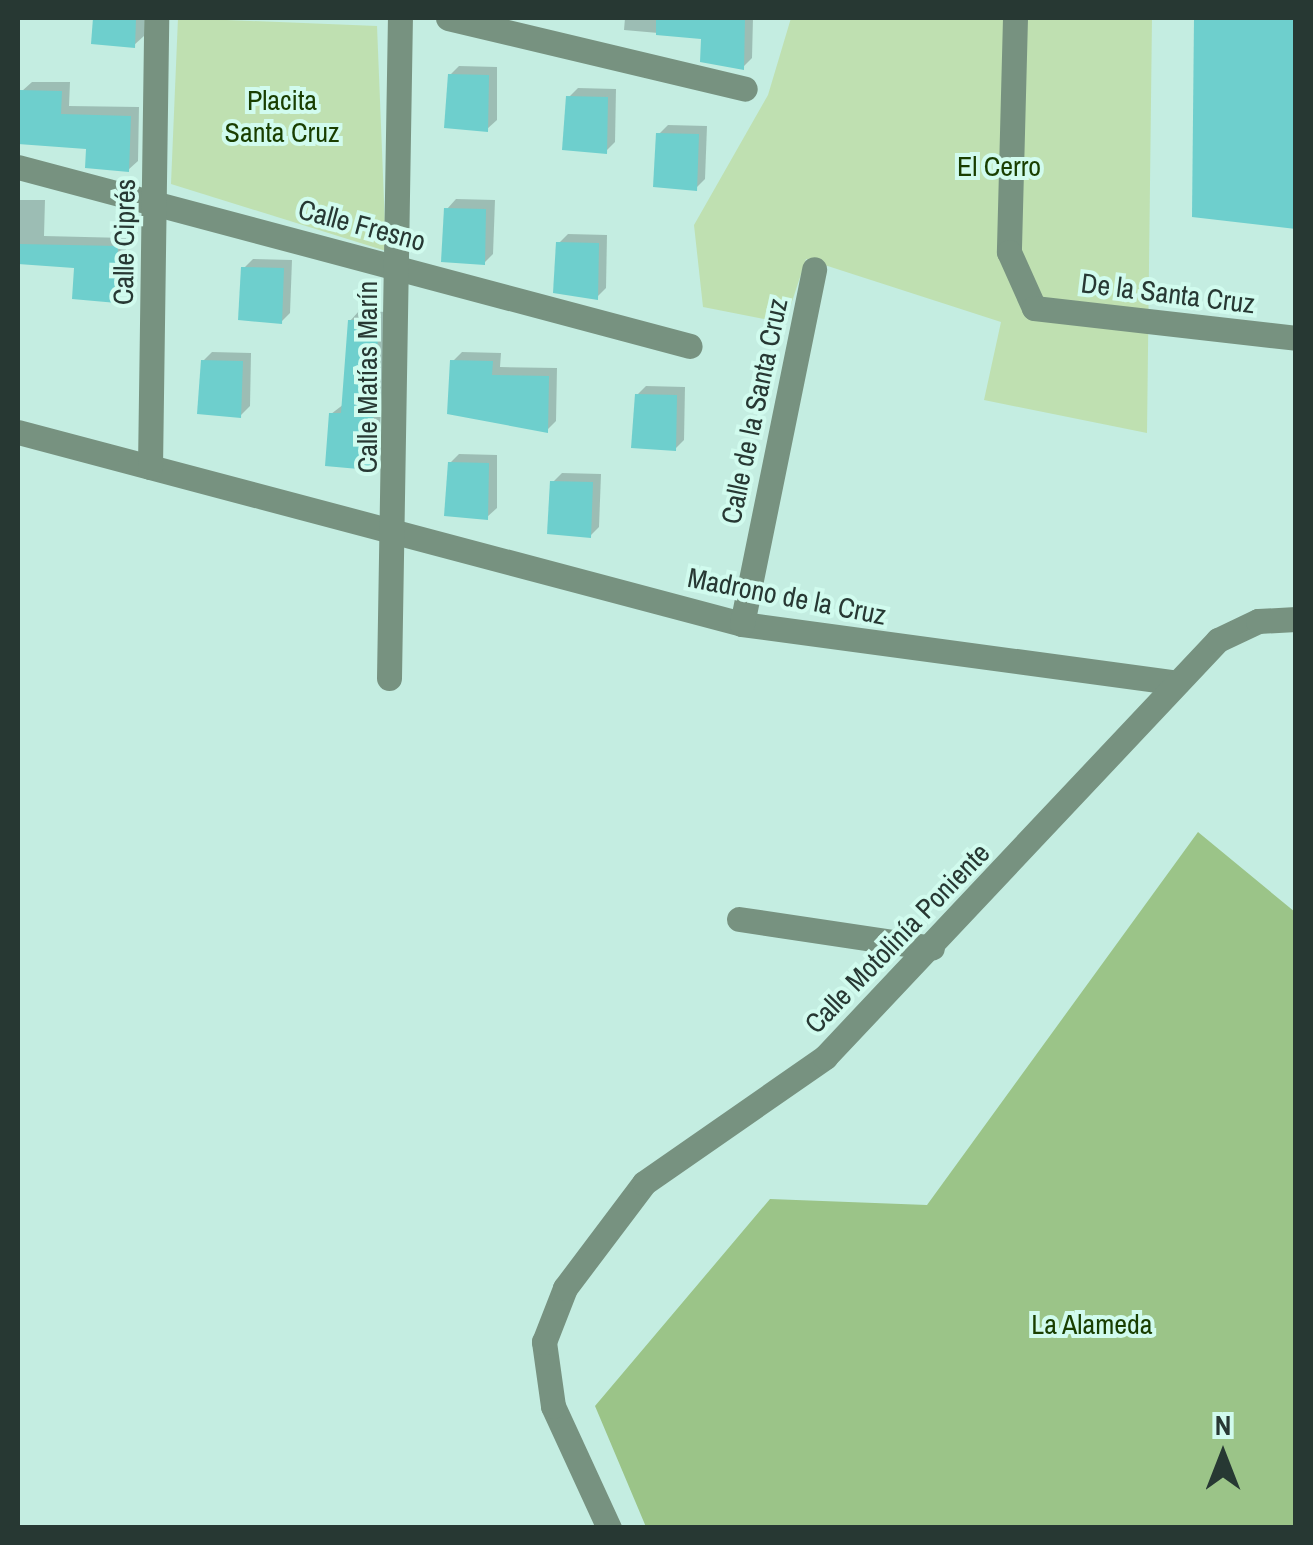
<!DOCTYPE html>
<html>
<head>
<meta charset="utf-8">
<style>
  body { margin:0 }
  #map { position:relative; width:1313px; height:1545px; overflow:hidden; background:#c4ede1; font-family:"Archivo Narrow",sans-serif }
  div>[style] { position:absolute }
  [style*='--x'] { left:calc(var(--x)*1px); top:calc(var(--y)*1px); width:calc(var(--w)*1px); rotate:calc(var(--a)*1deg) }
  .green>* { inset:0; background:#bfe0b1 }
  .forest>* { inset:0; background:#9bc488 }
  .shadow>* { inset:0; background:#0003 }
  .building>* { inset:0; background:#6ecfcd }
  .minor>* { height:25px; margin:-12.5px; padding:0 12.5px; transform-origin:12.5px; border-radius:12.5px; background:#779280 }
  span { translate:-50% -50%; white-space:nowrap; text-align:center; line-height:1.15; -webkit-text-stroke:8px #d1fbee; paint-order:stroke }
  .park-label { font-size:28px; color:#193e00 }
  .street-label { font-size:28px; color:#273833 }
  .frame { position:absolute; inset:0; border:20px solid #273833; pointer-events:none }
  .north { position:absolute; left:1173px; top:1405px; width:100px; height:100px; -webkit-text-stroke:8px #d1fbee; paint-order:stroke; rotate:0deg; font-size:28px; font-weight:700; line-height:40px; text-align:center; color:#273833 }
  .north::after { content:''; display:block; margin:auto; width:35px; height:45px; background:#273833; clip-path:polygon(50% 0,100% 100%,50% 72%,0 100%) }
</style>
</head>
<body>
<div id="map">
  <div class="green">
    <div style="clip-path:polygon(178px 18px,377px 26px,386px 251px,171px 184px)"></div>
    <div style="clip-path:polygon(791px 18px,1152px 18px,1147px 433px,984px 400px,1001px 322px,806px 259px,785px 323px,703px 307px,694px 225px,768px 95px)"></div>
  </div>
  <div class="forest">
    <div style="clip-path:polygon(1198px 832px,1295px 912px,1295px 1527px,646px 1527px,595px 1406px,770px 1199px,927px 1205px)"></div>
  </div>
  <div class="shadow">
    <div style="clip-path:polygon(95px 18px,144px 18px,144px 36px,134px 45px,94px 42px)"></div>
    <div style="clip-path:polygon(625px 18px,753px 18px,752px 58px,743px 67px,704px 37px,624px 30px)"></div>
    <div style="clip-path:polygon(459px 66px,497px 67px,497px 120px,487px 129px,450px 75px)"></div>
    <div style="clip-path:polygon(32px 82px,70px 82px,69px 106px,139px 107px,138px 161px,128px 170px,89px 147px,22px 91px)"></div>
    <div style="clip-path:polygon(578px 88px,616px 89px,615px 142px,606px 151px,569px 97px)"></div>
    <div style="clip-path:polygon(668px 125px,707px 126px,705px 179px,696px 188px,659px 134px)"></div>
    <div style="clip-path:polygon(456px 199px,495px 200px,493px 254px,484px 263px,447px 209px)"></div>
    <div style="clip-path:polygon(18px 200px,45px 200px,44px 236px,126px 238px,125px 291px,116px 300px,77px 266px,18px 261px)"></div>
    <div style="clip-path:polygon(568px 234px,607px 235px,606px 288px,597px 297px,559px 243px)"></div>
    <div style="clip-path:polygon(253px 259px,292px 260px,290px 313px,281px 322px,244px 268px)"></div>
    <div style="clip-path:polygon(359px 311px,387px 312px,378px 459px,369px 468px,331px 414px,344px 404px,350px 321px)"></div>
    <div style="clip-path:polygon(212px 352px,251px 353px,250px 406px,241px 415px,203px 361px)"></div>
    <div style="clip-path:polygon(462px 352px,501px 353px,500px 367px,557px 368px,556px 421px,547px 430px,453px 361px)"></div>
    <div style="clip-path:polygon(646px 386px,685px 387px,684px 440px,675px 449px,637px 395px)"></div>
    <div style="clip-path:polygon(459px 454px,497px 455px,497px 508px,487px 517px,450px 463px)"></div>
    <div style="clip-path:polygon(562px 473px,601px 474px,599px 527px,590px 536px,553px 482px)"></div>
  </div>
  <div class="building">
    <div style="clip-path:polygon(93px 18px,136px 18px,135px 48px,91px 44px)"></div>
    <div style="clip-path:polygon(656px 18px,745px 18px,744px 70px,700px 62px,701px 39px,656px 35px)"></div>
    <div style="clip-path:polygon(1194px 18px,1296px 18px,1296px 229px,1192px 217px)"></div>
    <div style="clip-path:polygon(448px 74px,489px 75px,488px 132px,444px 128px)"></div>
    <div style="clip-path:polygon(20px 90px,62px 91px,61px 114px,131px 116px,129px 172px,85px 168px,86px 149px,18px 144px)"></div>
    <div style="clip-path:polygon(566px 96px,608px 97px,607px 154px,562px 150px)"></div>
    <div style="clip-path:polygon(656px 133px,699px 134px,697px 191px,653px 187px)"></div>
    <div style="clip-path:polygon(444px 208px,486px 209px,485px 265px,441px 262px)"></div>
    <div style="clip-path:polygon(556px 242px,599px 243px,598px 300px,553px 293px)"></div>
    <div style="clip-path:polygon(18px 244px,118px 246px,117px 303px,72px 299px,74px 268px,18px 264px)"></div>
    <div style="clip-path:polygon(241px 267px,284px 268px,282px 324px,238px 320px)"></div>
    <div style="clip-path:polygon(348px 320px,379px 320px,370px 470px,325px 466px,329px 413px,341px 413px)"></div>
    <div style="clip-path:polygon(201px 360px,243px 361px,241px 418px,197px 414px)"></div>
    <div style="clip-path:polygon(450px 360px,493px 361px,492px 375px,549px 376px,548px 433px,447px 414px)"></div>
    <div style="clip-path:polygon(635px 394px,677px 395px,676px 451px,631px 448px)"></div>
    <div style="clip-path:polygon(448px 462px,489px 463px,488px 520px,444px 516px)"></div>
    <div style="clip-path:polygon(550px 481px,593px 482px,591px 538px,547px 534px)"></div>
  </div>
  <div class="minor">
    <div style="--x:448;--y:18;--w:305;--a:13.4"></div>
    <div style="--x:1015;--y:18;--w:234;--a:91.5"></div>
    <div style="--x:1009;--y:252;--w:61;--a:65.9"></div>
    <div style="--x:1034;--y:308;--w:264;--a:6.5"></div>
    <div style="--x:18;--y:167;--w:695;--a:14.92"></div>
    <div style="--x:18;--y:432;--w:749;--a:14.85"></div>
    <div style="--x:742;--y:624;--w:438;--a:7.7"></div>
    <div style="--x:150;--y:467;--w:449;--a:-89.2"></div>
    <div style="--x:742;--y:624;--w:362;--a:-78.5"></div>
    <div style="--x:389;--y:678;--w:660;--a:-89.05"></div>
    <div style="--x:739;--y:919;--w:195;--a:8.5"></div>
    <div style="--x:609;--y:1528;--w:134;--a:-114.7"></div>
    <div style="--x:553;--y:1406;--w:65;--a:-98"></div>
    <div style="--x:544;--y:1342;--w:58;--a:-68.7"></div>
    <div style="--x:565;--y:1288;--w:131;--a:-53"></div>
    <div style="--x:644;--y:1183;--w:221;--a:-34.8"></div>
    <div style="--x:825;--y:1057;--w:573;--a:-46.7"></div>
    <div style="--x:1218;--y:640;--w:44;--a:-25.4"></div>
    <div style="--x:1258;--y:621;--w:38;--a:-3"></div>
  </div>
  <div class="park-label">
    <span style="left:282px;top:116px">Placita<br>Santa Cruz</span>
    <span style="left:999px;top:166px">El Cerro</span>
    <span style="left:1092px;top:1324px">La Alameda</span>
  </div>
  <div class="street-label">
    <span style="left:362px;top:225px;rotate:15deg">Calle Fresno</span>
    <span style="left:124px;top:242px;rotate:-89deg">Calle Ciprés</span>
    <span style="left:1168px;top:293px;rotate:7deg">De la Santa Cruz</span>
    <span style="left:367px;top:377px;rotate:-90deg">Calle Matías Marín</span>
    <span style="left:754px;top:411px;rotate:-78deg">Calle de la Santa Cruz</span>
    <span style="left:787px;top:596px;rotate:11deg">Madrono de la Cruz</span>
    <span style="left:897px;top:938px;rotate:-46deg">Calle Motolinía Poniente</span>
  </div>
  <div class="frame"></div>
  <div class="north">N</div>
</div>
</body>
</html>
